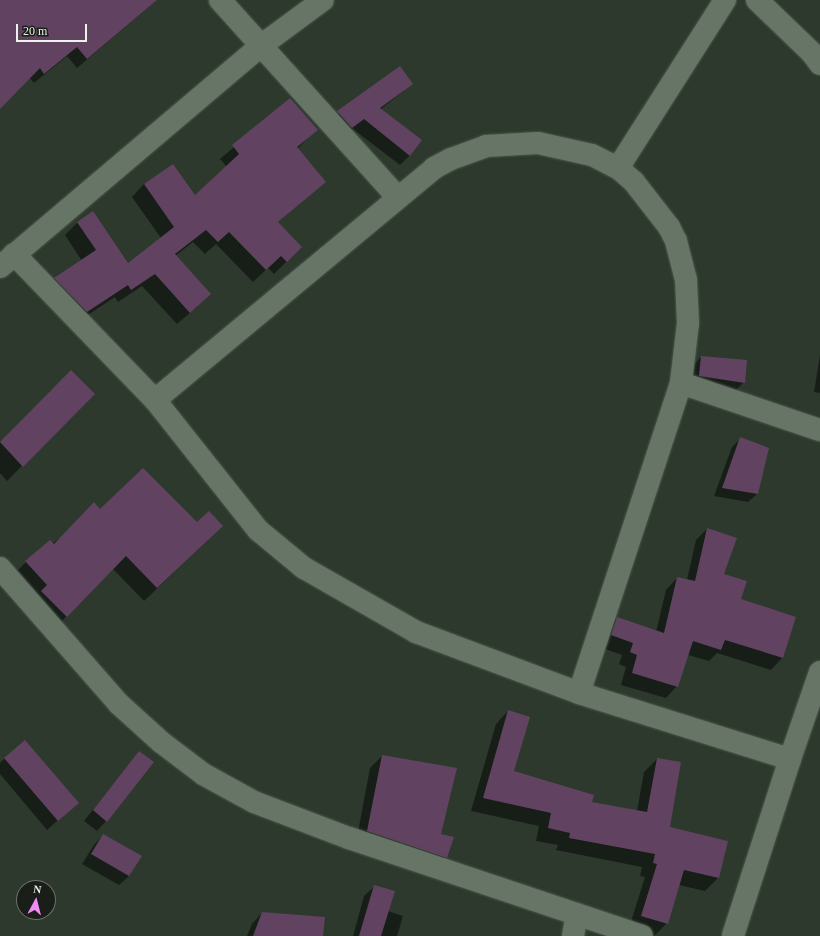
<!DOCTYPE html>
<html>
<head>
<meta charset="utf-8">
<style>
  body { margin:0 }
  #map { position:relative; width:820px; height:936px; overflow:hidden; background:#2c392c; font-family:"Times New Roman",serif }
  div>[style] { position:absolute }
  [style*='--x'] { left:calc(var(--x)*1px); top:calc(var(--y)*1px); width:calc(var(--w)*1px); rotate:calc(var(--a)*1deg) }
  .shadow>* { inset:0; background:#0007 }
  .building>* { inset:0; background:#614361 }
  .roads { filter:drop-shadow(0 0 1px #4d574c) drop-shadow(0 0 1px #4d574c) }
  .minor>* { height:22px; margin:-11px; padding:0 11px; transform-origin:11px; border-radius:11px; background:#667566 }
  span { translate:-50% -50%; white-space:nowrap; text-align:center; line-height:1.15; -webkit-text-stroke:4px #191e18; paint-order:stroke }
  .north { position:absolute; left:16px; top:880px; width:40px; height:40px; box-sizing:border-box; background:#191e18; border:1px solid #6d736c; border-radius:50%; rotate:7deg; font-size:11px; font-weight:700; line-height:16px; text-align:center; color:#ebf3ea }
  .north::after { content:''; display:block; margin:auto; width:14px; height:18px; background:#f18af4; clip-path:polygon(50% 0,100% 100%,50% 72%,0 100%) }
  .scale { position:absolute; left:16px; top:24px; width:71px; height:18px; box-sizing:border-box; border:2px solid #ebf3ea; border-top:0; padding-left:5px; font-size:12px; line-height:14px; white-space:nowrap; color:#ebf3ea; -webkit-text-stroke:3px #191e18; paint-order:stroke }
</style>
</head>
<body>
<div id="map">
  <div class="shadow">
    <div style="clip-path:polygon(0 0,157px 0,77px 68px,67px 56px,34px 83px,29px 77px,0 108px)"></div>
    <div style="clip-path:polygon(400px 67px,412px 84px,381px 109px,410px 155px,400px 165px,353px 129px,342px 137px,328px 122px)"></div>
    <div style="clip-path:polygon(290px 99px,316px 130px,297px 149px,325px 182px,277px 223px,301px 247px,274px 274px,268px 268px,253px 282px,216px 244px,205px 254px,193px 242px,175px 256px,197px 307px,177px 324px,142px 286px,118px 302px,115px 297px,74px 324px,42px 291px,55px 278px,82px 261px,65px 235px,77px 223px,92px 213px,127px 264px,161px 238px,132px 197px,144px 184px,195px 197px,227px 167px,220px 159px)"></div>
    <div style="clip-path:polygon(820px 355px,820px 393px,814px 392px)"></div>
    <div style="clip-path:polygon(701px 357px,744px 382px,734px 392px,690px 386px,692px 366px)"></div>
    <div style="clip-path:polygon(71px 372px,93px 394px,7px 481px,0 473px,0 443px)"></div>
    <div style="clip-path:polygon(741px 438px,757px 494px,748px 502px,714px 496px,732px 447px)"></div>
    <div style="clip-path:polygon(100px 510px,197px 523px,209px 539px,144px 601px,113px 569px,54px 629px,13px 575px,26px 562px)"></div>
    <div style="clip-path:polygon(707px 529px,722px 575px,739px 600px,795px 618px,782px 658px,771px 670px,717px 653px,709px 661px,688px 655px,677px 686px,666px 698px,621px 685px,626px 667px,619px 664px,622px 655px,600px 647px,606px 630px,617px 618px,656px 632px,666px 590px,677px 578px,687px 580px,696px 540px)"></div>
    <div style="clip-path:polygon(508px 711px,513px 771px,591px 802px,637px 811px,644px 772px,657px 759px,669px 828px,727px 841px,718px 878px,705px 891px,679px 885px,667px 923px,654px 936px,629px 928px,645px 877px,640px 876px,642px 867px,556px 850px,558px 845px,536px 841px,539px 826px,471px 811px,496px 724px)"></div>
    <div style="clip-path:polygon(139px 752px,106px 821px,97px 831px,84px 821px)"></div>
    <div style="clip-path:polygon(382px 756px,440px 835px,446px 857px,434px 869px,356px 843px,370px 768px)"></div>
    <div style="clip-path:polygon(5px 758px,77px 803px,47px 830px,0 774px,0 763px)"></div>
    <div style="clip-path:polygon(103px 835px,129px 876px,119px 885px,82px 864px,94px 845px)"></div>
    <div style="clip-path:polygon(375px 886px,388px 911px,403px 916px,397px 936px,353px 936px,364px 896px)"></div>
    <div style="clip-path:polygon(262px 913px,322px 936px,247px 936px,252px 924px)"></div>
  </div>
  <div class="building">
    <div style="clip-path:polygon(0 0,157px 0,87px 59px,77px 47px,44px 74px,40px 68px,0 109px)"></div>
    <div style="clip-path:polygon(400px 66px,413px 84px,380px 108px,422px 140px,410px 156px,364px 119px,352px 128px,337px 111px)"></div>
    <div style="clip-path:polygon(290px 98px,318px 130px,297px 147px,326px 182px,278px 222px,302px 247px,287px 262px,281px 256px,266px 270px,229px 232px,218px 242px,206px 230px,175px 254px,211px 294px,190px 313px,155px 274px,131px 290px,128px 285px,87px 312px,54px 278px,96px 250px,77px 222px,93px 211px,128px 263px,174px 227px,144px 184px,173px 164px,195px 195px,239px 154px,232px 145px)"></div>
    <div style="clip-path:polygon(701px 356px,747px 360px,745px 383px,699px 376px)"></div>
    <div style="clip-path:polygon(71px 370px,95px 394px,23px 467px,0 442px)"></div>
    <div style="clip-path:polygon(740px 437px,769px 448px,758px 494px,722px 488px)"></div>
    <div style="clip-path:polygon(143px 468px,197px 522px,209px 511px,223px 526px,157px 588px,126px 556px,67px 617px,41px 591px,47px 585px,25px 561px,50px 540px,54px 544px,94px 502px,100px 509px)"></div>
    <div style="clip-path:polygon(707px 528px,737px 538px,724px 574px,747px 581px,741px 599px,796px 617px,783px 658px,725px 640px,721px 650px,693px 641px,678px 687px,632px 673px,637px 655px,630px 652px,633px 643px,611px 635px,617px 617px,664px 633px,677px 577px,695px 581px)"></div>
    <div style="clip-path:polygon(508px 710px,530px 717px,514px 771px,594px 795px,592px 802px,647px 812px,657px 758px,681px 762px,670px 827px,728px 841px,719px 878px,684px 870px,668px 924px,641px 916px,657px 864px,653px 863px,655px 854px,569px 838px,570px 833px,548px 828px,551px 813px,483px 798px)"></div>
    <div style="clip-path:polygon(25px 740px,79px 803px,58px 821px,4px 758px)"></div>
    <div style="clip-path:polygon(139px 751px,154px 762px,107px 822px,93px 810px)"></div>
    <div style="clip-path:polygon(382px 755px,457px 768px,441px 834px,454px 837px,447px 858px,367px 831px)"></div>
    <div style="clip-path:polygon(103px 834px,142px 856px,129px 876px,91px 854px)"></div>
    <div style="clip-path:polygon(374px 885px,395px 891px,381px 936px,359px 936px)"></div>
    <div style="clip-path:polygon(262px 912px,325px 917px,323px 936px,253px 936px)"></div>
  </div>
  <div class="roads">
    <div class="minor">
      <div style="--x:220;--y:0;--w:266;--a:48"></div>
      <div style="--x:757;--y:0;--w:75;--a:43.9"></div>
      <div style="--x:811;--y:52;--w:15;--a:53"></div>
      <div style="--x:618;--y:168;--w:199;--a:-57.5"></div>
      <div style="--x:14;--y:254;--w:203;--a:46"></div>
      <div style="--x:155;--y:400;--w:166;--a:51.6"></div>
      <div style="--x:258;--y:530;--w:60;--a:39.6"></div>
      <div style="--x:304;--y:568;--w:129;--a:29.7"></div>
      <div style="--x:416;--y:632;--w:174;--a:20.5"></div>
      <div style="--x:579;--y:693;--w:221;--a:17.4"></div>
      <div style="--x:790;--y:759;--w:186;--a:107.9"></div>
      <div style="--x:0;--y:267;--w:340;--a:-40.3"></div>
      <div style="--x:259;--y:47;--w:79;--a:-36.3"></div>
      <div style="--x:681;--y:383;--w:147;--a:18.7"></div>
      <div style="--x:155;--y:400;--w:363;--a:-39.7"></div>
      <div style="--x:434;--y:168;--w:19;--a:-28"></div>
      <div style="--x:451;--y:159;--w:37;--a:-20"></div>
      <div style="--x:486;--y:146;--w:52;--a:-3.3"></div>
      <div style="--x:538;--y:143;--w:55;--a:12.5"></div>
      <div style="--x:592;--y:155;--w:29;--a:27"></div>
      <div style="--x:618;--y:168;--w:21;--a:41"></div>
      <div style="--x:634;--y:182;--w:57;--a:52.1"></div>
      <div style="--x:669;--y:227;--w:16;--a:63"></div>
      <div style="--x:676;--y:241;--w:40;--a:75.6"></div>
      <div style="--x:686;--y:280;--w:43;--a:87.3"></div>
      <div style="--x:688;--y:323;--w:60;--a:96.7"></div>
      <div style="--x:681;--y:383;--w:326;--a:108.2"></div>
      <div style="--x:0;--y:568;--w:181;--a:48.8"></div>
      <div style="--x:119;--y:704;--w:57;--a:42.1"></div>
      <div style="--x:161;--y:742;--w:53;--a:37.3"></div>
      <div style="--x:203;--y:774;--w:58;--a:28.8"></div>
      <div style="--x:254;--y:802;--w:102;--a:20.8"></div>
      <div style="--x:349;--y:838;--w:309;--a:18.5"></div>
      <div style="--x:790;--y:759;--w:92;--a:-71"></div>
      <div style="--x:573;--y:936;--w:22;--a:-80"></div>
    </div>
  </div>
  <div class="north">N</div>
  <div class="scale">20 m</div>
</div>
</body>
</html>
